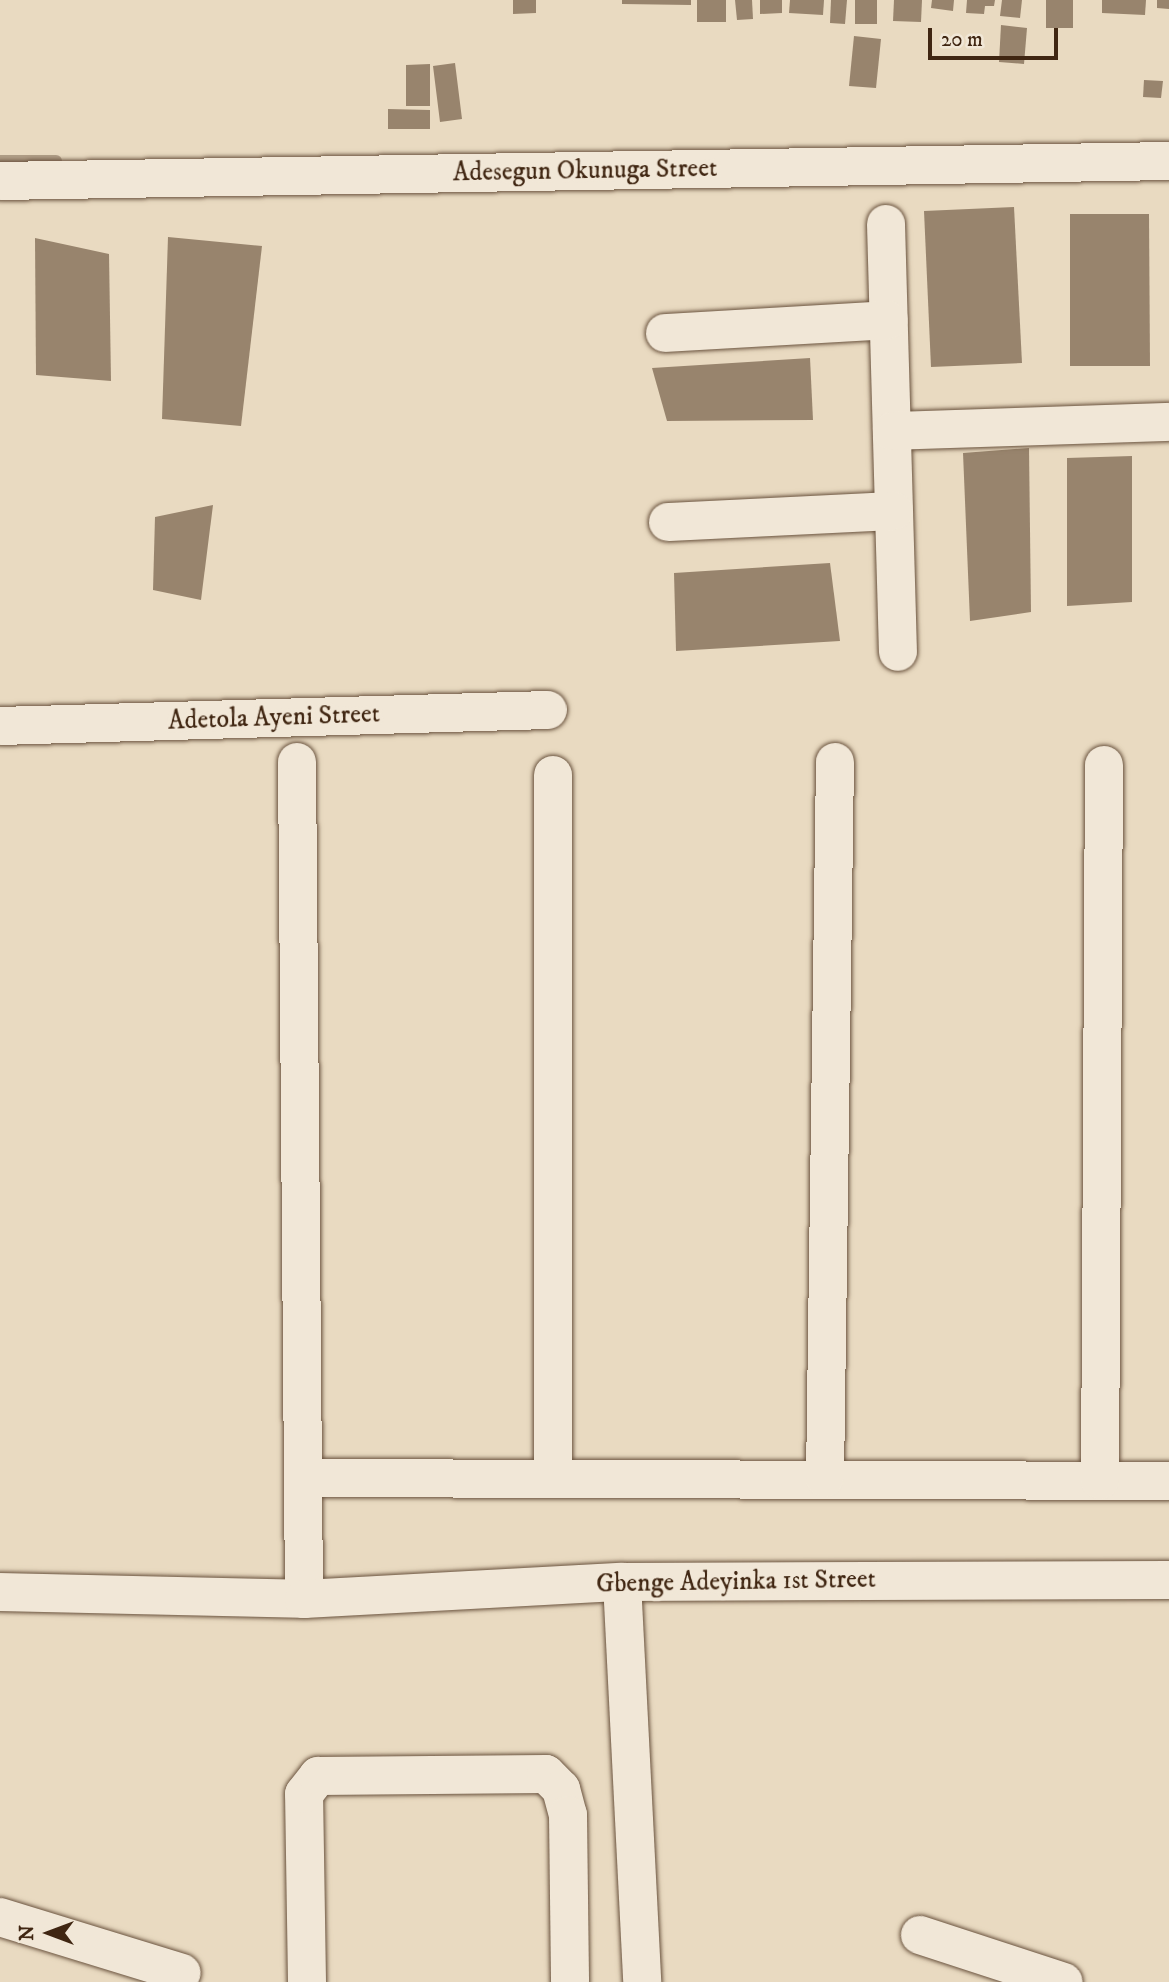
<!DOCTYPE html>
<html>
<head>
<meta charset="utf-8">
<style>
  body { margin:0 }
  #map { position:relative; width:1169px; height:1982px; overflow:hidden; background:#e9dac1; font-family:"IM FELL DW Pica",serif }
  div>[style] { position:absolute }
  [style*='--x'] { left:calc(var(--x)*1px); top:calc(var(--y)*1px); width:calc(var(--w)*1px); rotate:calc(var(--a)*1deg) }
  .stream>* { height:12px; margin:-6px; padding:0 6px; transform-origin:6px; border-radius:6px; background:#b09d86 }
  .building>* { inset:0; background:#98846d }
  .roads { filter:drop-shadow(0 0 2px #6a533e) drop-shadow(0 0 2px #6a533e) }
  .minor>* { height:38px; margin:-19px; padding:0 19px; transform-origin:19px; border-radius:19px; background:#f1e7d7 }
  span { translate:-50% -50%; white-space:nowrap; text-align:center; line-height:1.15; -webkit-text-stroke:7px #f1e7d7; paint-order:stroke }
  .street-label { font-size:26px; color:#402612 }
  .north { position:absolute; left:14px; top:1898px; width:70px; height:70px; -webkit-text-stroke:5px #f1e7d7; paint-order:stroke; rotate:270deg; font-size:19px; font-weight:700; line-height:28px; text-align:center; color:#402612 }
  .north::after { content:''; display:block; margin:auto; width:24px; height:32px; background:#402612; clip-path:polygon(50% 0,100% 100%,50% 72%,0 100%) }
  .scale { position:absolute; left:928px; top:28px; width:130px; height:32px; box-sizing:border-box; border:4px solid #402612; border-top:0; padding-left:9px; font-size:21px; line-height:24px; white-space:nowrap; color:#402612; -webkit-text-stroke:5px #f1e7d7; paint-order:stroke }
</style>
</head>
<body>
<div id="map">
  <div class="stream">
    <div style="--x:0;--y:161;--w:56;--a:0"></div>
  </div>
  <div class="building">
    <div style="clip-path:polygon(513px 0,536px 0,536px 13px,513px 14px)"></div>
    <div style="clip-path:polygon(622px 0,691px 0,691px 5px,622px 4px)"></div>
    <div style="clip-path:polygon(697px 0,726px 0,726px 22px,697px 22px)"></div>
    <div style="clip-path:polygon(735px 0,752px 0,753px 19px,737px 20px)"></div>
    <div style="clip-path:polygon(760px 0,782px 0,782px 13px,760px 14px)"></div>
    <div style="clip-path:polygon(790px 0,824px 0,823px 15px,789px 13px)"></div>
    <div style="clip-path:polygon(831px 0,847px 0,845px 24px,830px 23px)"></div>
    <div style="clip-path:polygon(855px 0,877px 0,877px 24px,855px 24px)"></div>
    <div style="clip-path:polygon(894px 0,922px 0,921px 22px,893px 21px)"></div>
    <div style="clip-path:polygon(932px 0,954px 0,953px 11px,931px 8px)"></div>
    <div style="clip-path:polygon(967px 0,995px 0,994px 6px,985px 6px,984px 14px,966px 13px)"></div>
    <div style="clip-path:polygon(1002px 0,1022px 0,1020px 18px,1000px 16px)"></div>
    <div style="clip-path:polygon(1046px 0,1073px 0,1073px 28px,1046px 28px)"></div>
    <div style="clip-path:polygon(1102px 0,1146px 0,1145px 15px,1102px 13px)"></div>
    <div style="clip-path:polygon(1157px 0,1169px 0,1169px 9px,1157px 8px)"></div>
    <div style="clip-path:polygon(1001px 25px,1027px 28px,1024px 64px,999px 62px)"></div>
    <div style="clip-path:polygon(854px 36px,881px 39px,876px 88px,849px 86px)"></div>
    <div style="clip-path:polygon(455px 63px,462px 119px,440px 122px,433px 66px)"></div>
    <div style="clip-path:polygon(430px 64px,430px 106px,406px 106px,406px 65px)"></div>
    <div style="clip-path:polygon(1144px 80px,1163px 81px,1161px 98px,1143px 97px)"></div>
    <div style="clip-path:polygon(388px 109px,430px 110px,430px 129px,388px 129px)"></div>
    <div style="clip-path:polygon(1014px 207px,1022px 363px,931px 367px,924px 211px)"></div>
    <div style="clip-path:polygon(1070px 214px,1149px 214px,1150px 366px,1070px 366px)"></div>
    <div style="clip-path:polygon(168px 237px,262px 246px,241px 426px,162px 419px)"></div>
    <div style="clip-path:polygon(35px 238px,109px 254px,111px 381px,36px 375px)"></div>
    <div style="clip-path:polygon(810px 358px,813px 420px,667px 421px,652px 368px)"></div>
    <div style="clip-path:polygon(1029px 448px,1031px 612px,970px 621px,963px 453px)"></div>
    <div style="clip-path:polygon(1132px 456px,1132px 602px,1067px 606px,1067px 458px)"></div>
    <div style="clip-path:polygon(213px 505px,201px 600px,153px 590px,155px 517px)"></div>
    <div style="clip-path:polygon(830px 563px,840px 641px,676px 651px,674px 573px)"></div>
  </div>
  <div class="roads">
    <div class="minor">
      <div style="--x:0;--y:181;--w:1169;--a:-0.98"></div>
      <div style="--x:886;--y:224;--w:428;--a:88.4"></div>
      <div style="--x:665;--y:333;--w:224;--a:-3.3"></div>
      <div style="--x:892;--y:431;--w:277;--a:-1.9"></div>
      <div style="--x:668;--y:522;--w:226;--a:-2.8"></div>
      <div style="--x:0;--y:726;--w:548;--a:-1.67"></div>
      <div style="--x:553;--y:775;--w:700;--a:90"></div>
      <div style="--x:306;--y:1478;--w:863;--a:0.2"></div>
      <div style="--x:825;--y:1478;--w:716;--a:-89.2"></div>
      <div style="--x:1100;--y:1480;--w:715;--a:-89.68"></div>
      <div style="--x:622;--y:1582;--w:400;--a:87.1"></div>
      <div style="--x:0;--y:1592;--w:304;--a:1.3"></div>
      <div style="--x:304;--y:1599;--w:837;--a:-90.48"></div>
      <div style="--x:304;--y:1599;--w:318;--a:-3.1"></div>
      <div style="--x:622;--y:1582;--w:547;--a:-0.21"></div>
      <div style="--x:0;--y:1917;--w:190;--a:17.1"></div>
      <div style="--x:920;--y:1935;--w:151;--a:18.1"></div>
      <div style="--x:307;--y:1982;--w:188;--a:-90.9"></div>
      <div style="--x:304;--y:1794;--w:23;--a:-52"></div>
      <div style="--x:318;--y:1776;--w:228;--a:-0.5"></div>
      <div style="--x:546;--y:1774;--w:21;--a:45"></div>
      <div style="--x:561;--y:1789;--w:27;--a:75"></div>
      <div style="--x:568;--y:1815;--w:167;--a:89.3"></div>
    </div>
  </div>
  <div class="street-label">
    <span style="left:585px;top:171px;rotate:-1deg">Adesegun Okunuga Street</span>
    <span style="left:274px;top:718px;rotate:-2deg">Adetola Ayeni Street</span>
    <span style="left:736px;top:1582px;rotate:-1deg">Gbenge Adeyinka 1st Street</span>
  </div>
  <div class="north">N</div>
  <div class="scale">20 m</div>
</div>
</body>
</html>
